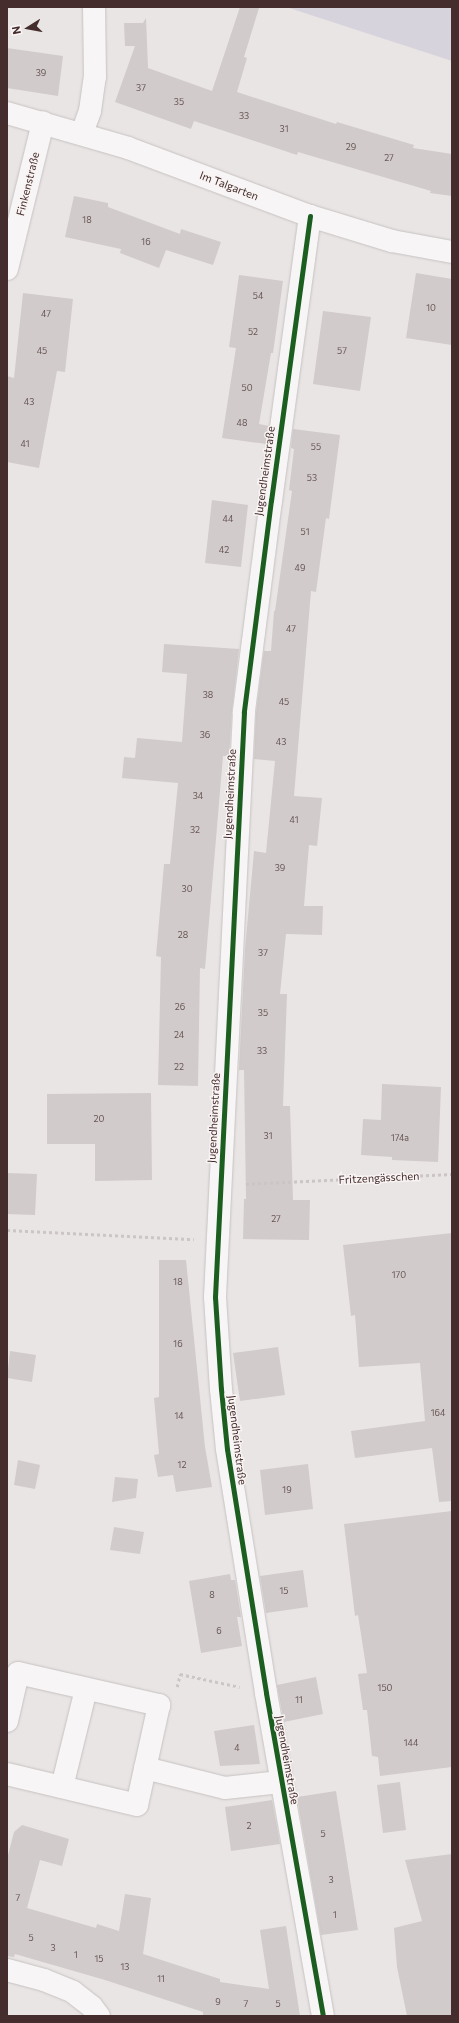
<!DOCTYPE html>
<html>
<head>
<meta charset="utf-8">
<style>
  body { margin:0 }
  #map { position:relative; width:459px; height:2023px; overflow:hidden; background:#eae5e5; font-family:Commissioner,sans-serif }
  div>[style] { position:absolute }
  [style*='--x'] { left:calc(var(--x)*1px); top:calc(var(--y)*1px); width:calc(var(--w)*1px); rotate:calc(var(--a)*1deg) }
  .green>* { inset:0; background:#d7d3dc }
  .building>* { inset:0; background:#d1cbcb }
  .path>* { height:2.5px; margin-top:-1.25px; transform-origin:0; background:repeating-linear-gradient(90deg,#cbc5c5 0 3px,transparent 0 6px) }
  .roads { filter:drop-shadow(0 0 1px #c6c2c1) drop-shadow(0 0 1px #c6c2c1) }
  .minor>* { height:22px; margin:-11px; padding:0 11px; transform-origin:11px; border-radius:11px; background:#f7f5f5 }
  .cycleway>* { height:5px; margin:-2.5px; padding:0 2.5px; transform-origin:2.5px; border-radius:2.5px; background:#1b5e20 }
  span { translate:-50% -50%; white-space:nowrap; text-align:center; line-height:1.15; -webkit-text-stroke:3px #f9f4f4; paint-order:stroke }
  .number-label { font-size:9px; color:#695656 }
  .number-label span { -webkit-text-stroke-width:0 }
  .street-label { font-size:11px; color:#442d2c }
  .frame { position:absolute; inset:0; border:8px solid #442d2c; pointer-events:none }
  .north { position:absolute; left:8px; top:8px; width:40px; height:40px; -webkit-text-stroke:3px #f9f4f4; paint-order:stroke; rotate:259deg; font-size:11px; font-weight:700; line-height:16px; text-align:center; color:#442d2c }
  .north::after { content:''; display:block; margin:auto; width:14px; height:18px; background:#442d2c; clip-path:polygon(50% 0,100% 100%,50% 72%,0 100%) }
</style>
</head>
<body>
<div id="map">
  <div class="green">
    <div style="clip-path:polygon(286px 7px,452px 7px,452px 61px)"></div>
  </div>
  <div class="building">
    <div style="clip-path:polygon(240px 7px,259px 8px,244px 57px,247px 58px,237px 92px,336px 124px,337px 122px,414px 145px,413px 148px,452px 154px,452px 196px,430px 193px,431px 191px,298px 152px,297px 155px,194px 121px,191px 129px,115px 102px,135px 46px,125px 46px,124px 23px,143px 23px,146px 18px,148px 68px,212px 91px)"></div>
    <div style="clip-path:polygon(7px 48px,63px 56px,58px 96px,7px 88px)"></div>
    <div style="clip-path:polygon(74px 196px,108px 203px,108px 207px,180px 234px,181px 229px,221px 242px,213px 265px,166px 250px,159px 268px,120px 253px,121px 249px,65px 237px)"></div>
    <div style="clip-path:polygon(416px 273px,452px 279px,452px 345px,406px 338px)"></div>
    <div style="clip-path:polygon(239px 275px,283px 281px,273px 353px,271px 353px,259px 424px,269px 426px,266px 444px,222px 438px,236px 348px,229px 347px)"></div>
    <div style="clip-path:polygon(23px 293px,73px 299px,65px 372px,57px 371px,39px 468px,7px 462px,7px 376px,14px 378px)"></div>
    <div style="clip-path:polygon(323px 311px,371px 317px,360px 391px,313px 384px)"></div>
    <div style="clip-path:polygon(293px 429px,340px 435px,329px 519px,326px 518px,316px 592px,311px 591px,294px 796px,322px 798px,317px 846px,309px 845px,304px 906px,323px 906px,322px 935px,286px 934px,280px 994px,287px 994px,283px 1106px,290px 1106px,293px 1200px,310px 1200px,309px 1240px,243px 1239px,244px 1199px,246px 1199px,244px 1070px,239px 1070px,245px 949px,254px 851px,266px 853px,275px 761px,254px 759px,256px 713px,264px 651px,271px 651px,274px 611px,275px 611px,292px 491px,289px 490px,294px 449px,291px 448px)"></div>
    <div style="clip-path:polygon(212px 500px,248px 505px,241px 567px,205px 563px)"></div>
    <div style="clip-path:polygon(164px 644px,239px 649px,232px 710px,229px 756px,223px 756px,205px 969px,200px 968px,198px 1086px,158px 1085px,161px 957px,156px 956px,164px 864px,170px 864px,178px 783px,122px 778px,124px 757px,135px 758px,137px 738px,182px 742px,187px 674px,162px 672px)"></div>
    <div style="clip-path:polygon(382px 1084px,441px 1087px,438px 1162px,392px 1160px,392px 1157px,361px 1155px,363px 1119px,381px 1120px)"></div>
    <div style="clip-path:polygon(151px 1093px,152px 1180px,95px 1181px,95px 1144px,47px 1144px,47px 1094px)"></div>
    <div style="clip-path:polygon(7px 1173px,37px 1174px,35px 1215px,7px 1214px)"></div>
    <div style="clip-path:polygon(452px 1233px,452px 1501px,439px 1502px,432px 1448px,355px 1458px,351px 1431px,425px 1421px,420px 1363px,359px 1367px,355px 1315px,351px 1316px,343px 1245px)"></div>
    <div style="clip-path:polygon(159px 1260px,186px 1260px,205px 1447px,212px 1487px,176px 1492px,173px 1475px,158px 1477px,154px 1455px,159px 1454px,154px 1398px,159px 1397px)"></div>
    <div style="clip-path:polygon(278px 1347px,285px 1395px,240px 1401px,233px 1353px)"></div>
    <div style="clip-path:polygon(10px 1351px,36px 1355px,32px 1382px,7px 1378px)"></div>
    <div style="clip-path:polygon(18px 1460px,40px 1465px,35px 1489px,14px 1485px)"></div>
    <div style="clip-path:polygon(308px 1464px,313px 1509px,265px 1515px,260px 1470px)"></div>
    <div style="clip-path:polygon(115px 1477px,138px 1479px,136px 1498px,112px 1502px)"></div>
    <div style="clip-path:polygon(452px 1511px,452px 1767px,380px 1776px,378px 1757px,372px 1756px,367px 1710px,363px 1710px,358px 1674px,367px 1673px,358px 1615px,355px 1616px,344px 1524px)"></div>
    <div style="clip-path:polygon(114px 1527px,144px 1532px,140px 1554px,110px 1550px)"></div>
    <div style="clip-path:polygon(303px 1570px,308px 1607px,266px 1613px,260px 1576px)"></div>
    <div style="clip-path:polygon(230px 1574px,231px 1580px,235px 1580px,241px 1617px,237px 1617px,242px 1646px,201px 1653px,189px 1581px)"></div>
    <div style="clip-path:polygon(316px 1677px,323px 1714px,284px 1722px,277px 1685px)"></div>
    <div style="clip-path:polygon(254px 1725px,260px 1764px,220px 1766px,214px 1731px)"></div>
    <div style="clip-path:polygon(400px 1782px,406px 1830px,383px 1833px,377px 1785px)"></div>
    <div style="clip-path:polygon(336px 1791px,358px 1930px,321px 1935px,297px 1797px)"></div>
    <div style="clip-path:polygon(272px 1800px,280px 1844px,231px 1851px,225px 1807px)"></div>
    <div style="clip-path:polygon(22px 1825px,69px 1839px,62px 1866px,40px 1860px,27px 1908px,96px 1928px,97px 1924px,119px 1931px,125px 1894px,151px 1898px,143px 1954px,220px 1979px,220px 1982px,269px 1989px,260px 1930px,286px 1926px,300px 2016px,203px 2016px,203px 2012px,105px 1980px,15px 1954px,14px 1957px,7px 1956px,7px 1859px,14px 1832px)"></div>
    <div style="clip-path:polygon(452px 1854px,452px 2016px,407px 2016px,397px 1967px,394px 1928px,422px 1921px,405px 1860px)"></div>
  </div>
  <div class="path">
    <div style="--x:246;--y:1184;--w:206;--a:-2.8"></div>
    <div style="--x:7;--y:1230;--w:187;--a:2.8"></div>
    <div style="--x:177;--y:1687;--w:13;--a:-77"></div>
    <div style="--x:180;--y:1674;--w:61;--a:12.2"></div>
  </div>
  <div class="roads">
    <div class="minor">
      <div style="--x:7;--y:113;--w:126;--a:16.1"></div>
      <div style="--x:128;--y:148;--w:194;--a:20.5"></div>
      <div style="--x:310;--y:216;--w:86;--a:17"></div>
      <div style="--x:392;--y:241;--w:61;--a:10.4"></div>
      <div style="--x:82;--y:133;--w:23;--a:-70"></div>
      <div style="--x:90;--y:111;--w:34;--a:-82"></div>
      <div style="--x:95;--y:77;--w:70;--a:-90.8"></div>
      <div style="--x:310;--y:216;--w:287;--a:97.8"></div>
      <div style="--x:271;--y:500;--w:214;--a:97.3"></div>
      <div style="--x:244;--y:712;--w:586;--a:92.84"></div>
      <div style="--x:215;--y:1297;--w:92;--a:86.3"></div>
      <div style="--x:221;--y:1389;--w:60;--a:84.3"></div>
      <div style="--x:227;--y:1449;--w:247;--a:80.9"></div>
      <div style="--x:266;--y:1693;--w:328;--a:80"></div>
      <div style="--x:7;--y:269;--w:151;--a:-76.2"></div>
      <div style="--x:7;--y:1721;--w:49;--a:-77.1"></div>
      <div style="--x:18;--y:1673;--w:145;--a:12.8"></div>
      <div style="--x:159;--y:1705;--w:102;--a:102.4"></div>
      <div style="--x:137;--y:1805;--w:134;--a:-166.6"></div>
      <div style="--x:145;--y:1768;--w:82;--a:14"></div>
      <div style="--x:225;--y:1788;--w:56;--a:-6.1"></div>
      <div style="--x:62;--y:1787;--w:101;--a:-76.2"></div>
      <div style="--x:7;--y:1970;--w:38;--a:15"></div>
      <div style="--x:44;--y:1980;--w:31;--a:22"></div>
      <div style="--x:73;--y:1992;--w:24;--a:38"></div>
      <div style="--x:92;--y:2007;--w:11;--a:52"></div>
    </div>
  </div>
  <div class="cycleway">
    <div style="--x:310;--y:216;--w:287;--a:97.8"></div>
    <div style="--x:271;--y:500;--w:214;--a:97.3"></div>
    <div style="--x:244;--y:712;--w:586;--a:92.84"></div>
    <div style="--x:215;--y:1297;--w:92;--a:86.3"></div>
    <div style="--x:221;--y:1389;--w:60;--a:84.3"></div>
    <div style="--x:227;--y:1449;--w:247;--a:80.9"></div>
    <div style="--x:266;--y:1693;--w:328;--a:80"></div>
  </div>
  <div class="number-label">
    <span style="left:41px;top:73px">39</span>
    <span style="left:141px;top:88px">37</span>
    <span style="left:179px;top:102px">35</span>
    <span style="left:244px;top:116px">33</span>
    <span style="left:284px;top:129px">31</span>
    <span style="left:351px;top:147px">29</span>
    <span style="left:389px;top:158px">27</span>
    <span style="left:87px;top:220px">18</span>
    <span style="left:146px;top:242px">16</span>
    <span style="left:258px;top:296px">54</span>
    <span style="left:431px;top:308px">10</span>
    <span style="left:46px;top:314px">47</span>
    <span style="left:253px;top:332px">52</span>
    <span style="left:42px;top:351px">45</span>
    <span style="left:342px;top:351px">57</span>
    <span style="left:247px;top:388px">50</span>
    <span style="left:29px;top:402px">43</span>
    <span style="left:242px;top:423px">48</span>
    <span style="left:25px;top:444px">41</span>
    <span style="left:316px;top:447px">55</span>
    <span style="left:312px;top:478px">53</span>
    <span style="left:228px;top:519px">44</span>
    <span style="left:305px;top:532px">51</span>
    <span style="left:224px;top:550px">42</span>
    <span style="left:300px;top:568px">49</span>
    <span style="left:291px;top:629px">47</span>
    <span style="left:208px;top:695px">38</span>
    <span style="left:284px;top:702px">45</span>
    <span style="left:205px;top:735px">36</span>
    <span style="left:281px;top:742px">43</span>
    <span style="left:198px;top:796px">34</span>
    <span style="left:294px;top:820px">41</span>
    <span style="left:195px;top:830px">32</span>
    <span style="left:280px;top:868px">39</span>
    <span style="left:187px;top:889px">30</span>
    <span style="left:183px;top:935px">28</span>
    <span style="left:263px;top:953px">37</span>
    <span style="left:180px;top:1007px">26</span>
    <span style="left:263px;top:1013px">35</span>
    <span style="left:179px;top:1035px">24</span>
    <span style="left:262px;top:1051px">33</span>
    <span style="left:179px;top:1067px">22</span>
    <span style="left:99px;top:1119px">20</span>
    <span style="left:268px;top:1136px">31</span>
    <span style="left:400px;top:1138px">174a</span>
    <span style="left:276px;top:1219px">27</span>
    <span style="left:399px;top:1275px">170</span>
    <span style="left:178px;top:1282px">18</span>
    <span style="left:178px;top:1344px">16</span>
    <span style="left:438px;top:1413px">164</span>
    <span style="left:179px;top:1416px">14</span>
    <span style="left:182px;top:1465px">12</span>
    <span style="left:287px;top:1490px">19</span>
    <span style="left:284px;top:1591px">15</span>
    <span style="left:212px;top:1595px">8</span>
    <span style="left:219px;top:1631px">6</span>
    <span style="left:385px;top:1688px">150</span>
    <span style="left:299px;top:1700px">11</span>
    <span style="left:411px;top:1743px">144</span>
    <span style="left:237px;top:1748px">4</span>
    <span style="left:249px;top:1826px">2</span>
    <span style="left:323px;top:1834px">5</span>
    <span style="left:331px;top:1880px">3</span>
    <span style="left:18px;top:1898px">7</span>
    <span style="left:335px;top:1915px">1</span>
    <span style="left:31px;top:1938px">5</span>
    <span style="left:53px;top:1948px">3</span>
    <span style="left:76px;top:1955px">1</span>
    <span style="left:99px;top:1959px">15</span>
    <span style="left:125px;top:1967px">13</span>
    <span style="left:161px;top:1979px">11</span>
    <span style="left:218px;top:2002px">9</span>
    <span style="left:246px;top:2004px">7</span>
    <span style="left:278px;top:2004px">5</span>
  </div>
  <div class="street-label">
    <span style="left:28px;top:184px;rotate:-76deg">Finkenstraße</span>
    <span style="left:229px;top:186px;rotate:21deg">Im Talgarten</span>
    <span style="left:265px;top:471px;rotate:-82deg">Jugendheimstraße</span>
    <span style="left:230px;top:794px;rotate:-87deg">Jugendheimstraße</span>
    <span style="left:214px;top:1118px;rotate:-87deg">Jugendheimstraße</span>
    <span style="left:379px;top:1178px;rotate:-3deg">Fritzengässchen</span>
    <span style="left:237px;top:1440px;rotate:83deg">Jugendheimstraße</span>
    <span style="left:287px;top:1760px;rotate:80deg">Jugendheimstraße</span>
  </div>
  <div class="frame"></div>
  <div class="north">N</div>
</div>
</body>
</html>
